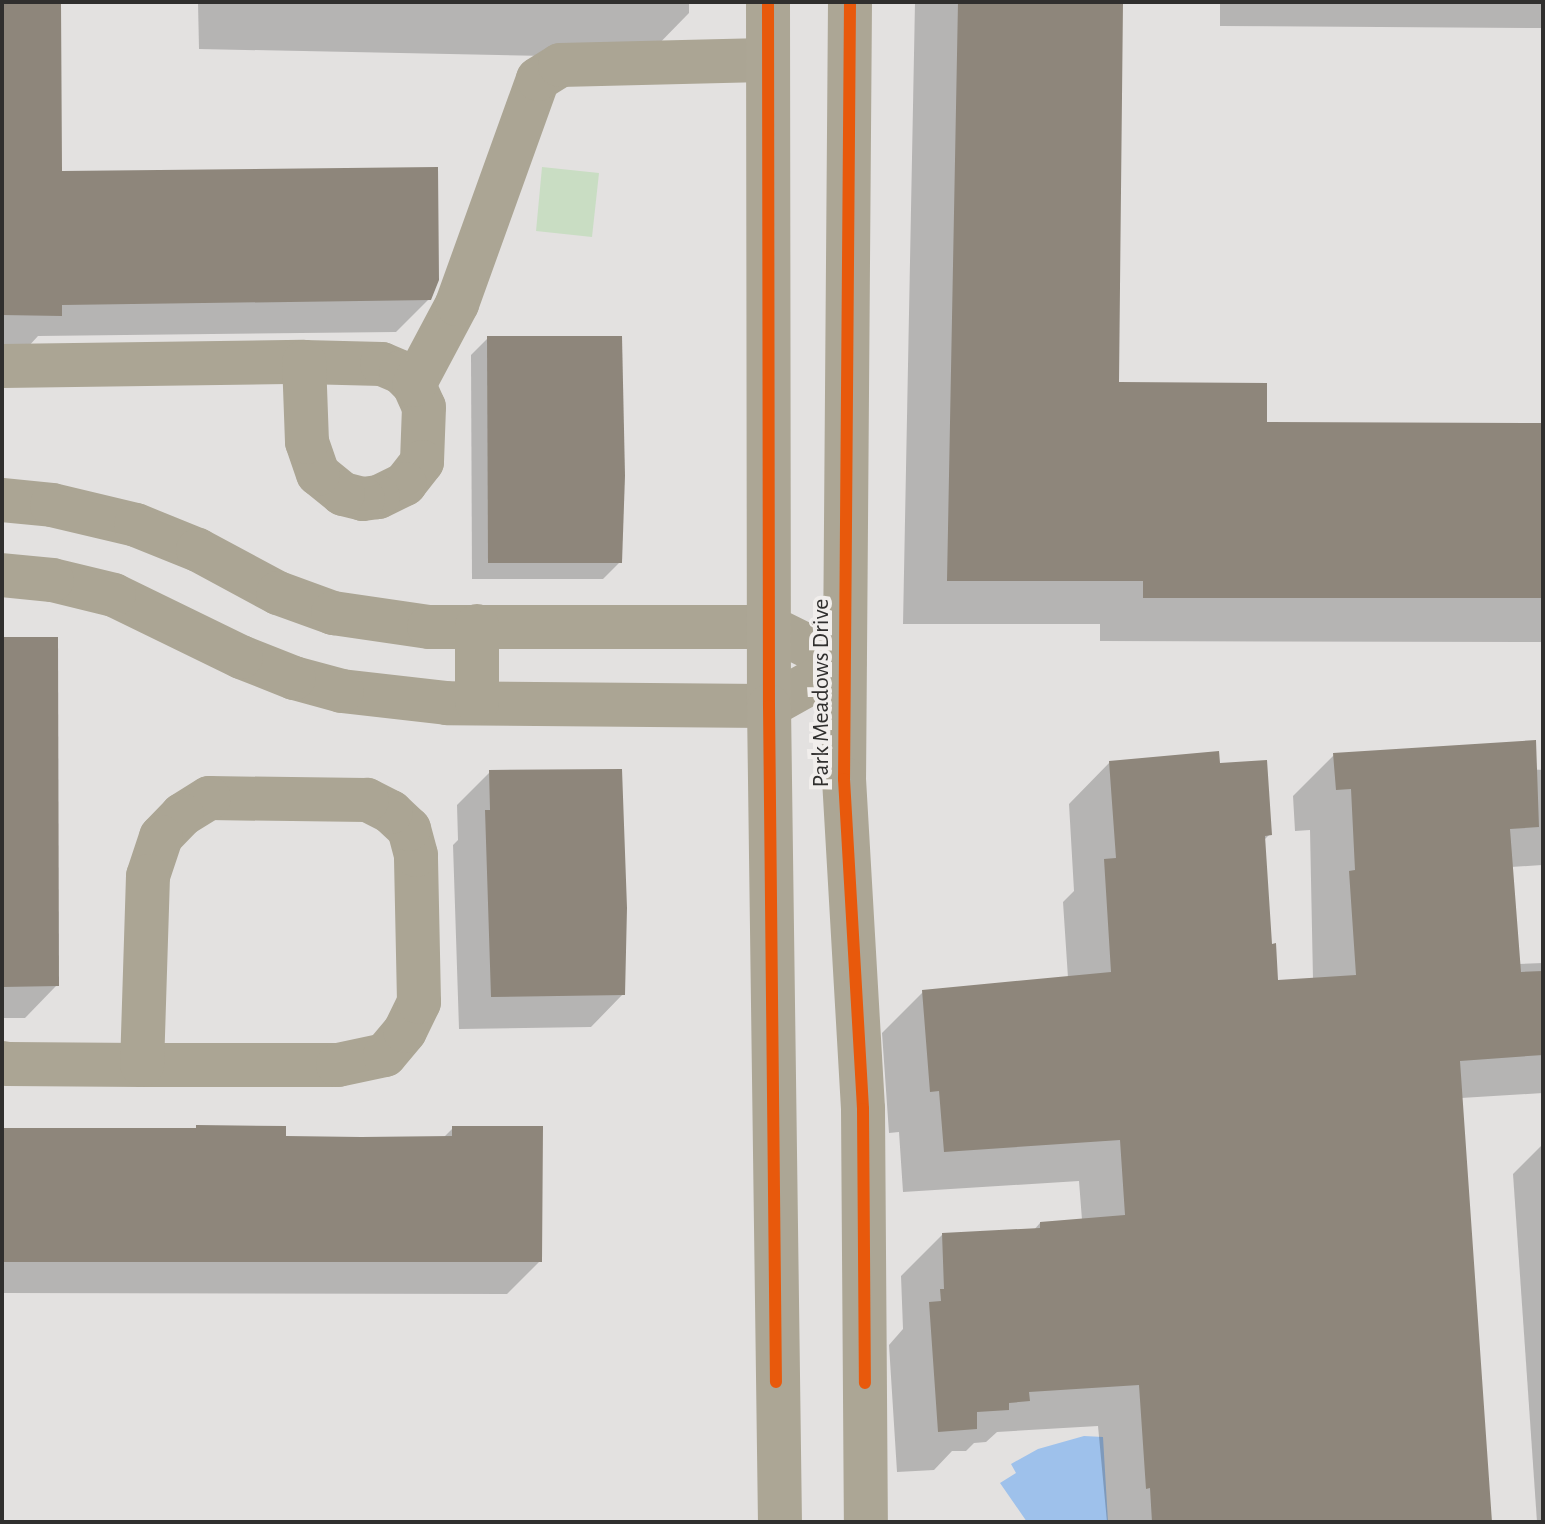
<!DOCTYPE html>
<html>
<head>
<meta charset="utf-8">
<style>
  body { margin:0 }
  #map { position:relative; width:1545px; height:1524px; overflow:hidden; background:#e3e1e0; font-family:"Alegreya Sans",sans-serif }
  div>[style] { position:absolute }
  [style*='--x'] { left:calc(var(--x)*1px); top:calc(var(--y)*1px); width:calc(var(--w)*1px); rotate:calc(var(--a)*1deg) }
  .green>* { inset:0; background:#c9ddc3 }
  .water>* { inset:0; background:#9ec1eb }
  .shadow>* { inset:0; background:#0003 }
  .building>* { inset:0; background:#8e867b }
  .minor>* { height:44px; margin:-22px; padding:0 22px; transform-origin:22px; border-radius:22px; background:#aba594 }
  .major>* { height:44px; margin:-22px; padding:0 22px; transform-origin:22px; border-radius:22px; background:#aca695 }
  .cycleway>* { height:12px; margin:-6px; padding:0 6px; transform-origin:6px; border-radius:6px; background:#e8590c }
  span { translate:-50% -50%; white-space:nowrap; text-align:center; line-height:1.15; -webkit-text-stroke:8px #f1eeec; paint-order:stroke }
  .street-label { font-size:24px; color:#302f2e }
  .frame { position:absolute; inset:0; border:4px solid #302f2e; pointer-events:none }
</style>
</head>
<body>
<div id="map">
  <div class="green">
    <div style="clip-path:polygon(542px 167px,599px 173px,592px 237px,536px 231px)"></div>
  </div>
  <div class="water">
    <div style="clip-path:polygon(1084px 1436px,1103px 1437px,1108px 1522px,1027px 1522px,1000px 1483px,1016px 1473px,1011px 1464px,1038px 1449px)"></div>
  </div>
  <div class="shadow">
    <div style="clip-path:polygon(2px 2px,59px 2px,60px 173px,429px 299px,396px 332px,38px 336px,27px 348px,2px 347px)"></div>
    <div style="clip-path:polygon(198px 2px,689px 2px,689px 13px,645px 58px,199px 49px)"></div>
    <div style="clip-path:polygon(915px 2px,1121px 2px,1117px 384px,1265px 424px,1543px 425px,1543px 642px,1100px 641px,1100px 624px,903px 624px)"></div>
    <div style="clip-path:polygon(1220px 2px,1543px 2px,1543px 28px,1220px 26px)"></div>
    <div style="clip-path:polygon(488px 338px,620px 562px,603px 579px,472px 579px,471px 355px)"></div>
    <div style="clip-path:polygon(2px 639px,57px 985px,25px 1018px,2px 1018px)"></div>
    <div style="clip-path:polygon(1334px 755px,1543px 770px,1543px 874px,1542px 865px,1511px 867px,1518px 964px,1543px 963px,1543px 1093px,1461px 1098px,1491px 1522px,1107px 1522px,1098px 1426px,997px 1432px,986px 1442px,974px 1443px,966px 1451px,952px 1451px,934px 1470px,897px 1472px,889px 1345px,903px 1329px,901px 1276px,942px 1235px,1033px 1231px,1040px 1223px,1082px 1220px,1079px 1181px,903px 1192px,899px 1132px,889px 1133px,882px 1033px,923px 992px,1068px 978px,1063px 902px,1074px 891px,1069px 804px,1110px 762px,1218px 765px,1270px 834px,1263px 841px,1270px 946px,1276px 982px,1313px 980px,1310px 830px,1295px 831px,1293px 796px)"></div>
    <div style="clip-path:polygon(490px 772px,623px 994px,591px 1027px,459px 1029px,453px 845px,458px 840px,457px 805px)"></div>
    <div style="clip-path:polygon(453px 1128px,540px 1261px,507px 1294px,2px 1293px,2px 1130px,284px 1138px,443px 1138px)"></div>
    <div style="clip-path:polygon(1543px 1144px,1543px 1522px,1537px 1522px,1513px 1174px)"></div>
  </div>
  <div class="building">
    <div style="clip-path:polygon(2px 2px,61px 2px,62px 171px,438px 167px,439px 280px,431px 300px,62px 305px,62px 316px,2px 315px)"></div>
    <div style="clip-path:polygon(958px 2px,1123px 2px,1119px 382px,1267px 383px,1267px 422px,1543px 423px,1543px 598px,1143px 598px,1143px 581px,947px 581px)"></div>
    <div style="clip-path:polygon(487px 336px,622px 336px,625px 476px,622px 563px,488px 563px)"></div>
    <div style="clip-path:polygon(2px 637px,58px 637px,59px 986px,2px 987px)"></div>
    <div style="clip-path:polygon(1536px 740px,1539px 827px,1510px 829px,1521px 972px,1543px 971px,1543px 1055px,1460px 1061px,1492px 1522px,1152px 1522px,1150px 1488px,1146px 1489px,1139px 1385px,1029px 1392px,1030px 1401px,1009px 1403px,1009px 1410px,977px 1412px,977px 1429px,938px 1432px,929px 1302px,941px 1301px,940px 1289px,944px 1289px,942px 1233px,1040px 1228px,1040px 1222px,1125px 1215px,1120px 1140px,944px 1152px,939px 1091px,930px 1092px,922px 990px,1111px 972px,1104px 859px,1116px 858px,1109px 761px,1219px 751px,1220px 763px,1267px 760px,1272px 835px,1265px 836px,1272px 944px,1276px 943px,1278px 980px,1356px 975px,1349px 871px,1355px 870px,1351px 789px,1336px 790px,1333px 753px)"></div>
    <div style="clip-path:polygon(622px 769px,627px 908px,625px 995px,491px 997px,485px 810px,490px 810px,489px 770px)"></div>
    <div style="clip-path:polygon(196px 1125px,286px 1126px,286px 1136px,361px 1137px,452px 1136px,452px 1126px,543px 1126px,542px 1262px,2px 1262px,2px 1128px,196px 1128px)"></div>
  </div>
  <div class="minor">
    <div style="--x:2;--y:366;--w:302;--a:-0.8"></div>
    <div style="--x:304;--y:362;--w:78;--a:1.5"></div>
    <div style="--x:382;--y:364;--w:21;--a:23"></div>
    <div style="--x:401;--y:372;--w:18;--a:45"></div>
    <div style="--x:414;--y:385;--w:24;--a:66"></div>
    <div style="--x:424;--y:407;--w:55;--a:92.1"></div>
    <div style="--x:422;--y:462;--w:28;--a:128"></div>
    <div style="--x:405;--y:484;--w:30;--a:154"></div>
    <div style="--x:378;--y:497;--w:15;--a:172"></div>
    <div style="--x:363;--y:499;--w:21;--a:-166"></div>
    <div style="--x:343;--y:494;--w:32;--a:-141"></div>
    <div style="--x:318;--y:474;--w:34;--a:-109"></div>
    <div style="--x:307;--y:442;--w:80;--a:-92.1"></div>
    <div style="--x:414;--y:385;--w:92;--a:-62"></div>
    <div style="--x:457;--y:304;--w:239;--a:-70.2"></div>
    <div style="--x:538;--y:79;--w:26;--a:-32"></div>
    <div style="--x:560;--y:65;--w:208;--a:-1.4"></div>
    <div style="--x:2;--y:500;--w:50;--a:5.7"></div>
    <div style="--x:52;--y:505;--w:86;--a:13.4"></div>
    <div style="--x:136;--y:525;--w:67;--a:22"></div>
    <div style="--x:198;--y:550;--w:91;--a:28.3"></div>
    <div style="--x:278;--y:593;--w:59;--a:20"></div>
    <div style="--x:333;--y:613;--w:97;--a:8.3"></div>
    <div style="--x:429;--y:627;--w:340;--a:0"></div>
    <div style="--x:769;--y:627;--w:84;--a:26.3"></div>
    <div style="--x:844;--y:664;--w:86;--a:150.8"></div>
    <div style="--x:769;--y:706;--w:322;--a:-179.5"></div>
    <div style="--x:447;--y:703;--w:106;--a:-173.5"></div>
    <div style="--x:342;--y:691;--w:50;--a:-164.8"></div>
    <div style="--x:294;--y:678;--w:57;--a:-158.4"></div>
    <div style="--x:241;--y:657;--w:141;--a:-154"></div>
    <div style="--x:114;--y:595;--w:64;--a:-166.4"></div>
    <div style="--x:52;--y:580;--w:50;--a:-174.3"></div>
    <div style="--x:477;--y:626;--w:76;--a:90"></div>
    <div style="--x:2;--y:1063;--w:6;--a:9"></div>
    <div style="--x:8;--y:1064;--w:134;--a:0.4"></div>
    <div style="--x:142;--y:1065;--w:196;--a:0"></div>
    <div style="--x:338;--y:1065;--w:48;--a:-12"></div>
    <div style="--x:385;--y:1055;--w:31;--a:-50"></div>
    <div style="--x:405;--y:1031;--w:32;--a:-64"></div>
    <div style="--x:419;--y:1002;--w:147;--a:-91.2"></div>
    <div style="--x:416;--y:855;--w:27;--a:-105"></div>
    <div style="--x:409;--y:829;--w:25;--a:-137"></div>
    <div style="--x:391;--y:812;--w:27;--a:-153"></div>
    <div style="--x:367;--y:800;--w:158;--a:-179.3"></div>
    <div style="--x:209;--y:798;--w:32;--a:148"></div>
    <div style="--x:182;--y:815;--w:30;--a:134"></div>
    <div style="--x:161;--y:837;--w:41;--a:108.4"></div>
    <div style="--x:148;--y:876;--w:189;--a:91.8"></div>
  </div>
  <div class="major">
    <div style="--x:768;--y:2;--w:704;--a:89.92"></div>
    <div style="--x:769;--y:706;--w:816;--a:89.23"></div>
    <div style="--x:850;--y:2;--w:777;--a:90.44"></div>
    <div style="--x:844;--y:779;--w:331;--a:86.7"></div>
    <div style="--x:863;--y:1109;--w:413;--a:89.6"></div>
  </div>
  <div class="cycleway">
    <div style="--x:768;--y:2;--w:704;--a:89.92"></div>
    <div style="--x:769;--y:706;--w:676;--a:89.41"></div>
    <div style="--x:850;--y:2;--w:777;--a:90.44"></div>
    <div style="--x:844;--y:779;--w:331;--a:86.7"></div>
    <div style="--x:863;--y:1109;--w:274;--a:89.6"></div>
  </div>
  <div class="street-label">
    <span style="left:822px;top:693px;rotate:-90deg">Park Meadows Drive</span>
  </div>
  <div class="frame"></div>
</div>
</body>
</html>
